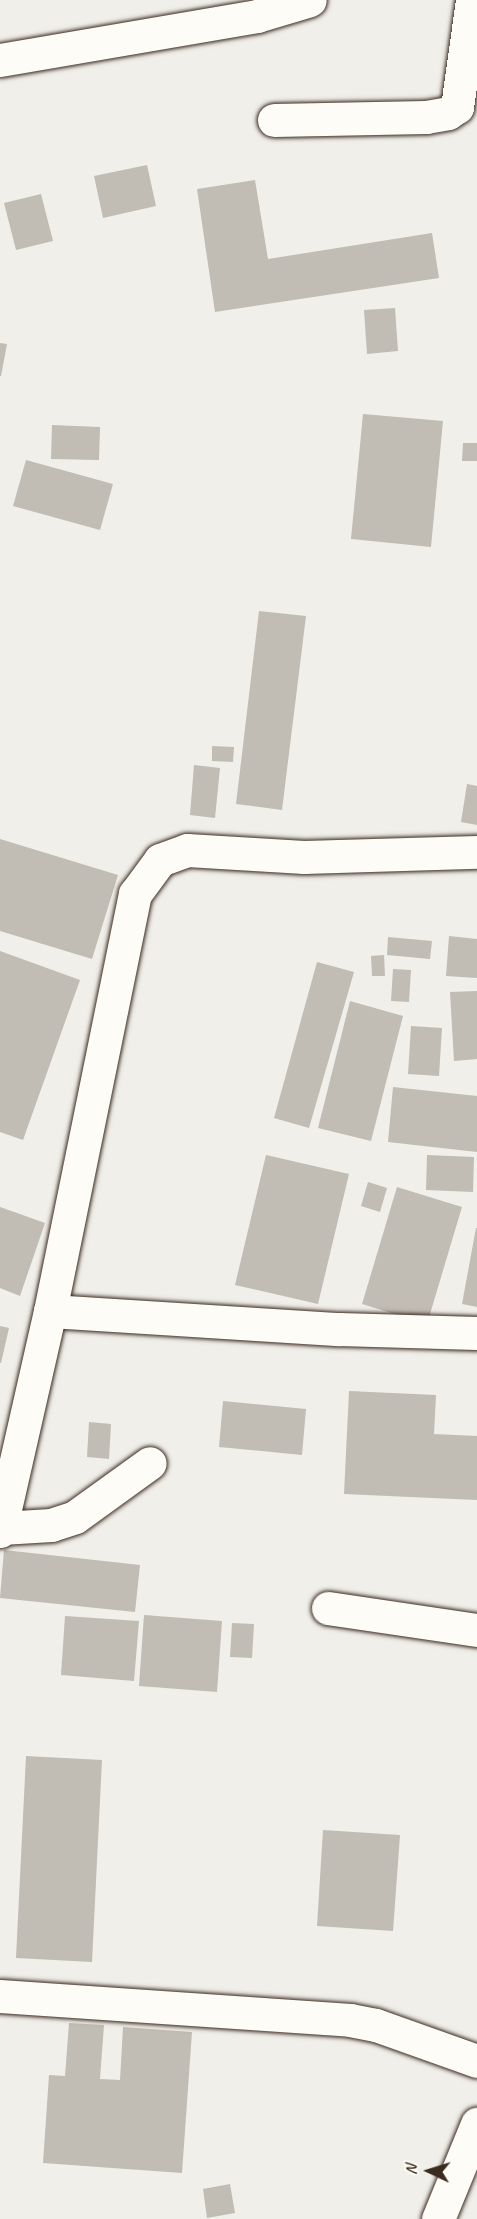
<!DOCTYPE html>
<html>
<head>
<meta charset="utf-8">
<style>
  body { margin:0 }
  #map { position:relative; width:477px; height:2219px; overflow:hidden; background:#f1efea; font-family:Caveat,sans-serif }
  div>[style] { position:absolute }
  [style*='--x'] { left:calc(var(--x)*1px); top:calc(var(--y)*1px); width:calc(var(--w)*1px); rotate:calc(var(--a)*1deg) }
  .building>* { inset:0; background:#c1bcb4 }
  .roads { filter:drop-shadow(0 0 2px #3b2a1e) drop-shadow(0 0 2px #3b2a1e) }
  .minor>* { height:33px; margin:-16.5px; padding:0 16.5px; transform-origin:16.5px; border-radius:16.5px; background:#fdfcf7 }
  .major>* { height:33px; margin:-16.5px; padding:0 16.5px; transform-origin:16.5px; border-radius:16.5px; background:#fdfcf7 }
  span { translate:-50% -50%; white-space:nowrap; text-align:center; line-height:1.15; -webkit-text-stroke:6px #fdfcf7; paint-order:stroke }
  .north { position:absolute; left:399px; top:2141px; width:60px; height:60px; -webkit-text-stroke:4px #fdfcf7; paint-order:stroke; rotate:274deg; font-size:16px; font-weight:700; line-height:24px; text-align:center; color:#3b2a1e }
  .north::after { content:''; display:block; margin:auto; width:21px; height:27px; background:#3b2a1e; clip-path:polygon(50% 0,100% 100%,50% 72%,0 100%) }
</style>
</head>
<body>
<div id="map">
  <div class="building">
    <div style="clip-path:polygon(147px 165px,156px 206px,103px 218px,94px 176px)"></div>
    <div style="clip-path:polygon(255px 180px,268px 259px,432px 233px,439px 278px,215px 312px,197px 189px)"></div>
    <div style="clip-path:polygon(41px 194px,53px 241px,16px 250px,4px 203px)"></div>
    <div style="clip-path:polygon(395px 308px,398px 351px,367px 354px,364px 310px)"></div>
    <div style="clip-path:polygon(0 343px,7px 344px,1px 376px,0 376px)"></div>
    <div style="clip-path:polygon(363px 414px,443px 421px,431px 547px,351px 539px)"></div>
    <div style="clip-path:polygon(52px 425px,100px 427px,99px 460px,51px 459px)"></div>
    <div style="clip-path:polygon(463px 443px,477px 443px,477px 461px,462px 461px)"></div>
    <div style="clip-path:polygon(26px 460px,113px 484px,100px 530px,13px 506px)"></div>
    <div style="clip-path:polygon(259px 611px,306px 616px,282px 810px,236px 804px)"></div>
    <div style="clip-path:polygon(212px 746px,234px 747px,233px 762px,212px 761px)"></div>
    <div style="clip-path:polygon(194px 765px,220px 768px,215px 818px,190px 815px)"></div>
    <div style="clip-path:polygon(467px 784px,477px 786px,477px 825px,461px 822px)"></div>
    <div style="clip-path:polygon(0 839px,118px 875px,92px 959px,0 931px)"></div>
    <div style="clip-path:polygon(449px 936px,477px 939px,477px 978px,446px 976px)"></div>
    <div style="clip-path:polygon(388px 937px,432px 941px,430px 959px,387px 955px)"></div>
    <div style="clip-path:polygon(0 951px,80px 980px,23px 1140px,0 1132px)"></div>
    <div style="clip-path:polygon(384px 955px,385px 976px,372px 976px,371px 956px)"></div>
    <div style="clip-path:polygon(317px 962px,354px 972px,309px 1128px,274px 1118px)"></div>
    <div style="clip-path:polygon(393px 969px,411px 970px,409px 1002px,391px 1001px)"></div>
    <div style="clip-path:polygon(477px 991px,477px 1059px,454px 1061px,450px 992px)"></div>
    <div style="clip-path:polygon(350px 1001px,403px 1016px,371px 1141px,318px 1128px)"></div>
    <div style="clip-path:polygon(411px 1026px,442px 1028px,439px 1076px,408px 1074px)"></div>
    <div style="clip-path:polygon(393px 1087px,477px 1096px,477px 1152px,388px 1142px)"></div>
    <div style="clip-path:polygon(266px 1155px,349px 1174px,318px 1304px,235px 1285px)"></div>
    <div style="clip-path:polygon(427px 1155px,474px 1157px,473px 1192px,426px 1190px)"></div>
    <div style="clip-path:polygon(368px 1182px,387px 1188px,380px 1212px,361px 1206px)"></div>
    <div style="clip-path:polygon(397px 1187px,462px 1207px,427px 1324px,362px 1304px)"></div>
    <div style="clip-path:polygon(0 1207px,45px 1223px,20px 1296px,0 1288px)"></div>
    <div style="clip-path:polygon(476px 1228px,477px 1228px,477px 1307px,462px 1304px)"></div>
    <div style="clip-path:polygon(0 1326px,9px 1328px,1px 1363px,0 1363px)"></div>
    <div style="clip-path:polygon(349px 1391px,436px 1395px,434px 1434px,477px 1436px,477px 1500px,344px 1494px)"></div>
    <div style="clip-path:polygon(223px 1401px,306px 1409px,302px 1455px,219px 1447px)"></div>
    <div style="clip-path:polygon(89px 1422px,111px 1424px,109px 1459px,87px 1457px)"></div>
    <div style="clip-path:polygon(4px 1550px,140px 1565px,135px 1612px,0 1598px)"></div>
    <div style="clip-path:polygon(144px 1615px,222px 1621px,217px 1692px,139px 1686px)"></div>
    <div style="clip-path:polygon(65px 1616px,139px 1621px,134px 1681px,61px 1675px)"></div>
    <div style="clip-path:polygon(232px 1623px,254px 1624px,252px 1658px,230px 1657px)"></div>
    <div style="clip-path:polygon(26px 1756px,102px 1760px,92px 1962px,16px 1958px)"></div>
    <div style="clip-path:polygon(323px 1830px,400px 1835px,393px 1931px,317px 1926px)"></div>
    <div style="clip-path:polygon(69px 2023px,104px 2025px,100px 2079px,120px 2080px,123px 2027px,192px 2032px,182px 2173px,43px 2163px,49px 2075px,65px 2076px)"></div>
    <div style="clip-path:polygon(230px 2184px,235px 2213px,207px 2218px,203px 2189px)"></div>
  </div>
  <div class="roads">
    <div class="minor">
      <div style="--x:0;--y:60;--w:261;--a:-9.7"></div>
      <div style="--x:257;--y:16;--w:55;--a:-16.8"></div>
      <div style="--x:274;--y:120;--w:152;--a:-1.1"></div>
      <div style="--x:426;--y:117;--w:22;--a:-10"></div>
      <div style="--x:448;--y:113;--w:11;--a:-34"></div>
      <div style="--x:457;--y:107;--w:108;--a:-82"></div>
      <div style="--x:50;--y:1311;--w:290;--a:3.6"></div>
      <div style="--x:339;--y:1329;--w:138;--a:1.7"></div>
      <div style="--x:1;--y:1528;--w:50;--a:-3.4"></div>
      <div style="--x:51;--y:1525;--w:25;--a:-18"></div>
      <div style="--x:75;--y:1517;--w:92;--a:-35.8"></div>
      <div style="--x:0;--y:1531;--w:226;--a:-77.2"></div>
      <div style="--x:50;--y:1311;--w:426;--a:-78.5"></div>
      <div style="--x:135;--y:894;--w:42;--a:-53.7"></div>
      <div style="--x:160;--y:860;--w:29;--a:-20"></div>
      <div style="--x:187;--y:850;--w:117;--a:3.4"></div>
      <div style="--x:304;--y:857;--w:173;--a:-1.7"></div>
      <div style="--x:328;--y:1608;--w:151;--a:8.4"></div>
      <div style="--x:0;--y:1996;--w:351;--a:3.9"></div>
      <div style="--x:350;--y:2020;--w:26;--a:11"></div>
      <div style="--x:376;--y:2025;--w:107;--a:19.6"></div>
    </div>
    <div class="major">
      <div style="--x:438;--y:2219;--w:103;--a:-67.7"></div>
    </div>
  </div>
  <div class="north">N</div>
</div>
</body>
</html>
